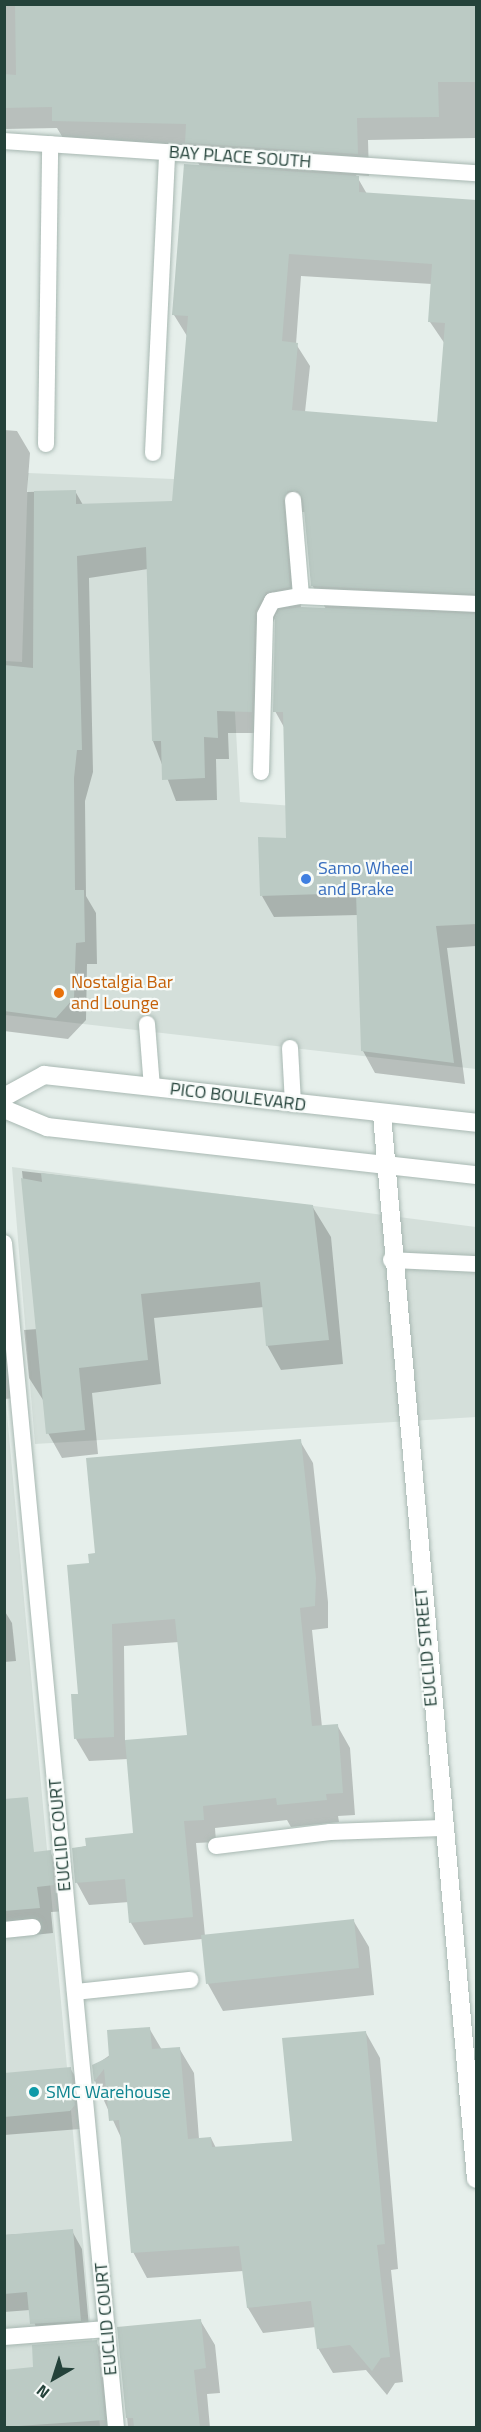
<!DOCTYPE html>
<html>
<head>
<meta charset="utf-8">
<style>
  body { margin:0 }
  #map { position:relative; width:481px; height:2432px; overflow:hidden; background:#e6efeb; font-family:"Titillium Web",sans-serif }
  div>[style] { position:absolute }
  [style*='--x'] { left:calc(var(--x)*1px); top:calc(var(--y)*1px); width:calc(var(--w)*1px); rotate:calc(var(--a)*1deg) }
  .built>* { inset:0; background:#d4dfda }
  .shadow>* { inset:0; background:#0003 }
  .building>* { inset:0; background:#bbcac4 }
  .roads { filter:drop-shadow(0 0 2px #a8b8b2) drop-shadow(0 0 2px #a8b8b2) }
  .lane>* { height:16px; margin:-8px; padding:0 8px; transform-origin:8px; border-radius:8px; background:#fff }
  .street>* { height:18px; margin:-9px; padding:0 9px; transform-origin:9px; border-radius:9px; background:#fff }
  .secondary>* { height:18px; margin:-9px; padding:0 9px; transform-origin:9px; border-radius:9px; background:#fff }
  .dots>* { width:16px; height:16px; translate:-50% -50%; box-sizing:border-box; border:3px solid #f7fbf9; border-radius:50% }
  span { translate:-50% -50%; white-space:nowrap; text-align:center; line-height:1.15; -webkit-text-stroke:4.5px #f7fbf9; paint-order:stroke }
  .street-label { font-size:18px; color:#24423a }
  .shop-label { font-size:18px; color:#366cbe }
  .left { translate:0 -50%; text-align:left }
  .food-label { font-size:18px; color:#c56008 }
  .culture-label { font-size:18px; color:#0d838f }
  .frame { position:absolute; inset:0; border:6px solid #24423a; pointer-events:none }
  .north { position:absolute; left:24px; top:2348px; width:60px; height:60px; -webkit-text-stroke:4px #f7fbf9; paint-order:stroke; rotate:219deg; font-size:16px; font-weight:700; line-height:24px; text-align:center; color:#24423a }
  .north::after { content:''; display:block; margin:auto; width:21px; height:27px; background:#24423a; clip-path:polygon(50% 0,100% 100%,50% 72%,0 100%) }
</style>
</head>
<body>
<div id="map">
  <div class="built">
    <div style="clip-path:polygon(28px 473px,222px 481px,240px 802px,476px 820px,476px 1069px,5px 1015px,4px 661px,22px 662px)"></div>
    <div style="clip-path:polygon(12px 1167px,476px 1227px,476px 1417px,35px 1444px)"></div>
    <div style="clip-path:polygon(5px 1392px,100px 2427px,5px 2427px)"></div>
  </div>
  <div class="shadow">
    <div style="clip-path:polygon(evenodd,4px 4px,476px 4px,476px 138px,368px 140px,369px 176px,356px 175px,367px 194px,476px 201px,476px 946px,447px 948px,465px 1084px,375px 1073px,363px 1051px,358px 915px,274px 917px,262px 896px,288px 839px,285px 729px,275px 711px,277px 614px,266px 637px,264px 733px,228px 733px,229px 759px,216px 759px,217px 800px,176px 801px,153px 741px,148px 569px,89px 578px,93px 772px,85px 801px,86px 896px,96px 913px,97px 964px,87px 964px,86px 1020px,68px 1039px,4px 1031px,4px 430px,17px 431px,30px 453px,27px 492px,75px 491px,83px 505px,173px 503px,187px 336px,174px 315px,200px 166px,188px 145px,66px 143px,57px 128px,4px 129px,4px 4px,301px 276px,432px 284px,430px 322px,445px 344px,439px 423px,305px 412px,310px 366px,296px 344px,301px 276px,4px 4px,300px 512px,306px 512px,312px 585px,326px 609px,301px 608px,294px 523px,300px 512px)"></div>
    <div style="clip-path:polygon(22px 1171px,312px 1206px,331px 1237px,343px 1364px,281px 1370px,267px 1345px,264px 1307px,154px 1318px,161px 1384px,92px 1393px,98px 1454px,62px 1458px,48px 1433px,45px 1403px,29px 1378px,24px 1330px,38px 1329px)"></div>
    <div style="clip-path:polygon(4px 1338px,11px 1349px,16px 1398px,4px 1399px)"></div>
    <div style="clip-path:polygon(evenodd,300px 1441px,313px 1463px,328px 1602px,328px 1628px,312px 1630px,322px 1727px,337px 1725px,350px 1748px,355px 1815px,338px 1816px,339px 1822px,291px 1827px,287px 1820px,215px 1828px,216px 1842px,196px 1843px,205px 1936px,353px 1920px,369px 1947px,374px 1995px,223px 2011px,208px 1984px,202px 1939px,144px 1945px,131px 1923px,129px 1902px,89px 1905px,77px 1883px,73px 1849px,134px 1835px,128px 1759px,89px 1761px,76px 1739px,91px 1565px,97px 1555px,300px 1441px,179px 1642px,188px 1736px,125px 1741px,124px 1646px,179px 1642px)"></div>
    <div style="clip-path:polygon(4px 1610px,12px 1623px,16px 1661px,4px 1662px)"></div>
    <div style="clip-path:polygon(50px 1852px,65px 1878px,68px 1911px,51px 1912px,53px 1933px,4px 1938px,4px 1857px)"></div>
    <div style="clip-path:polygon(149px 2028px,162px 2050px,179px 2048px,194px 2073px,199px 2139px,211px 2138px,216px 2148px,294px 2142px,366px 2033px,380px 2058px,398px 2269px,391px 2270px,403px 2382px,395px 2383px,387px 2395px,366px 2370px,333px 2373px,318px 2348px,316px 2327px,263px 2333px,248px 2308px,243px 2271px,147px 2278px,133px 2252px,123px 2142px,95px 2081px,94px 2066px)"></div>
    <div style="clip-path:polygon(70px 2068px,81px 2086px,80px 2129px,4px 2135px,4px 2074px)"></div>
    <div style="clip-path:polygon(72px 2231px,82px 2249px,90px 2338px,41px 2342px,30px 2310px,4px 2312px,4px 2235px)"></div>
    <div style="clip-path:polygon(200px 2320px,215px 2345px,220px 2393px,207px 2394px,210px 2428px,128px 2428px,119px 2328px)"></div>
    <div style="clip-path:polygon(96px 2342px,111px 2366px,116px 2428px,4px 2428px,4px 2371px,35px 2369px)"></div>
  </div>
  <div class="building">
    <div style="clip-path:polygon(15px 4px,477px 4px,477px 82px,438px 82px,439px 117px,357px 118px,358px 154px,185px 143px,186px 124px,52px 121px,52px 107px,4px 108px,4px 74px,16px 75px)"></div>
    <div style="clip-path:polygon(evenodd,184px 164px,359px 176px,359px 192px,477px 200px,477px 594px,311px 586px,303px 499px,298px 491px,288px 491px,283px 501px,290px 587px,266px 592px,255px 611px,252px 712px,217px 711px,218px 738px,204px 737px,205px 778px,162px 780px,161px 741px,152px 741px,146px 547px,77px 556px,82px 750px,77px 750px,74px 778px,75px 890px,84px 890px,85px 942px,76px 943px,74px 998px,56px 1018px,4px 1011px,4px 665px,33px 668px,34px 491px,76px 490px,76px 504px,172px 501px,188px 316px,172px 315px,184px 164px,289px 254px,432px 264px,428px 322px,445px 323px,437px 422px,292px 410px,298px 343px,282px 341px,289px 254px)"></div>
    <div style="clip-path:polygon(302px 607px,477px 614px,477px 924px,436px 926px,454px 1063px,361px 1051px,356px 893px,260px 896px,258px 837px,286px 838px,283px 712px,273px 712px,275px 618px,279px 610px)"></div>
    <div style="clip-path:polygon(41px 1173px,313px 1205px,329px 1340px,266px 1346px,260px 1282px,141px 1294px,148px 1360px,79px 1368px,85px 1430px,46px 1434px,21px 1178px,42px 1182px)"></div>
    <div style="clip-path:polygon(301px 1439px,316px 1578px,315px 1606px,300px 1608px,312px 1726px,338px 1724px,343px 1793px,326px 1794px,327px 1800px,277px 1805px,276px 1798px,203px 1806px,204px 1820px,184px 1821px,193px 1917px,129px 1923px,125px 1879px,75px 1883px,72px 1848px,86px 1846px,85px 1838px,133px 1833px,125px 1740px,187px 1735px,175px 1619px,112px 1624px,114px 1737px,74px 1739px,71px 1694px,78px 1694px,67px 1565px,89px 1563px,88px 1554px,95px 1553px,86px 1458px)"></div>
    <div style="clip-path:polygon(28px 1797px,34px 1852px,51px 1850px,54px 1885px,37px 1887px,40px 1908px,4px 1911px,4px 1799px)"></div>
    <div style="clip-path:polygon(354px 1919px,359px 1968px,206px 1984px,201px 1935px)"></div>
    <div style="clip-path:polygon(150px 2027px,152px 2049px,180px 2047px,188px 2139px,211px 2137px,212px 2147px,292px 2141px,282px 2038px,366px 2031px,385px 2244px,377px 2245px,390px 2357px,381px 2358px,372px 2371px,350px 2345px,317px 2349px,311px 2301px,247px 2308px,239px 2246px,131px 2253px,119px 2120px,109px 2121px,104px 2069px,94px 2082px,92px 2065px,109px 2057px,107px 2030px)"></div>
    <div style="clip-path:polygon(71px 2067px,75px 2105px,70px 2111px,4px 2117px,4px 2073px)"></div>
    <div style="clip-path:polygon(73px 2229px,81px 2321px,30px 2324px,27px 2292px,4px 2294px,4px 2235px)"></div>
    <div style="clip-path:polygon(201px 2319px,206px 2368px,194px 2370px,200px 2427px,134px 2427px,133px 2418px,126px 2418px,117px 2327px)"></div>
    <div style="clip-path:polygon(97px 2340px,105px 2420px,4px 2427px,4px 2370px,33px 2367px,32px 2345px)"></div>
  </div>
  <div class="roads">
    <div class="lane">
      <div style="--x:4;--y:141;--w:473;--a:3.9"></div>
      <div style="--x:46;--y:444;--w:300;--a:-89.2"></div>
      <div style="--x:153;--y:453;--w:301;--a:-87.3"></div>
      <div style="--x:293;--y:500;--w:96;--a:85.2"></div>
      <div style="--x:261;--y:772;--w:157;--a:-88.5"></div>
      <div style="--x:265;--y:615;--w:16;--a:-63"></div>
      <div style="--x:272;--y:601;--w:29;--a:-10"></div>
      <div style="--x:301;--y:596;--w:175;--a:2.6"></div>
      <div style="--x:147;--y:1024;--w:63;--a:85.5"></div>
      <div style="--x:290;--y:1048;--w:56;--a:86.9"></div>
      <div style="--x:4;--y:1243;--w:1190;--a:84.6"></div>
      <div style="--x:391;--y:1260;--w:85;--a:2.7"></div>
      <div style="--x:216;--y:1846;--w:115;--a:-7"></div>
      <div style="--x:330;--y:1832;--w:112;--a:-2"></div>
      <div style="--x:4;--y:1930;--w:29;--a:-6"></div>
      <div style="--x:75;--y:1992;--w:116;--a:-6"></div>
      <div style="--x:4;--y:2337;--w:103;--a:-4.4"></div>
    </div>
    <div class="street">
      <div style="--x:382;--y:1115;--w:1068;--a:84.95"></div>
    </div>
    <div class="secondary">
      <div style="--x:4;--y:1097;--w:46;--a:-28.8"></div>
      <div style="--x:44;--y:1075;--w:435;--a:6.3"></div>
      <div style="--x:4;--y:1109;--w:47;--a:22.7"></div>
      <div style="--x:47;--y:1127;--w:432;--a:6.4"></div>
    </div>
  </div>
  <div class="dots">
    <div style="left:306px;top:879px;background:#3f7fe0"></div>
    <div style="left:59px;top:993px;background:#e8710a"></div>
    <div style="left:34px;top:2092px;background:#0f9aa8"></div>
  </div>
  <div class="street-label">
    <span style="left:240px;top:157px;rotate:4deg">BAY PLACE SOUTH</span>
    <span style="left:238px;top:1097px;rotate:7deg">PICO BOULEVARD</span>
    <span style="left:426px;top:1647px;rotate:-95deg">EUCLID STREET</span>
    <span style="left:60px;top:1835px;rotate:-95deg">EUCLID COURT</span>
    <span style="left:106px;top:2319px;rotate:-95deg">EUCLID COURT</span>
  </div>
  <div class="shop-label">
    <span class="left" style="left:318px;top:879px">Samo Wheel<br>and Brake</span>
  </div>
  <div class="food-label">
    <span class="left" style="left:71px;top:993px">Nostalgia Bar<br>and Lounge</span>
  </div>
  <div class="culture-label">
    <span class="left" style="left:46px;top:2092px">SMC Warehouse</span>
  </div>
  <div class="frame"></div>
  <div class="north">N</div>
</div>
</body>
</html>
